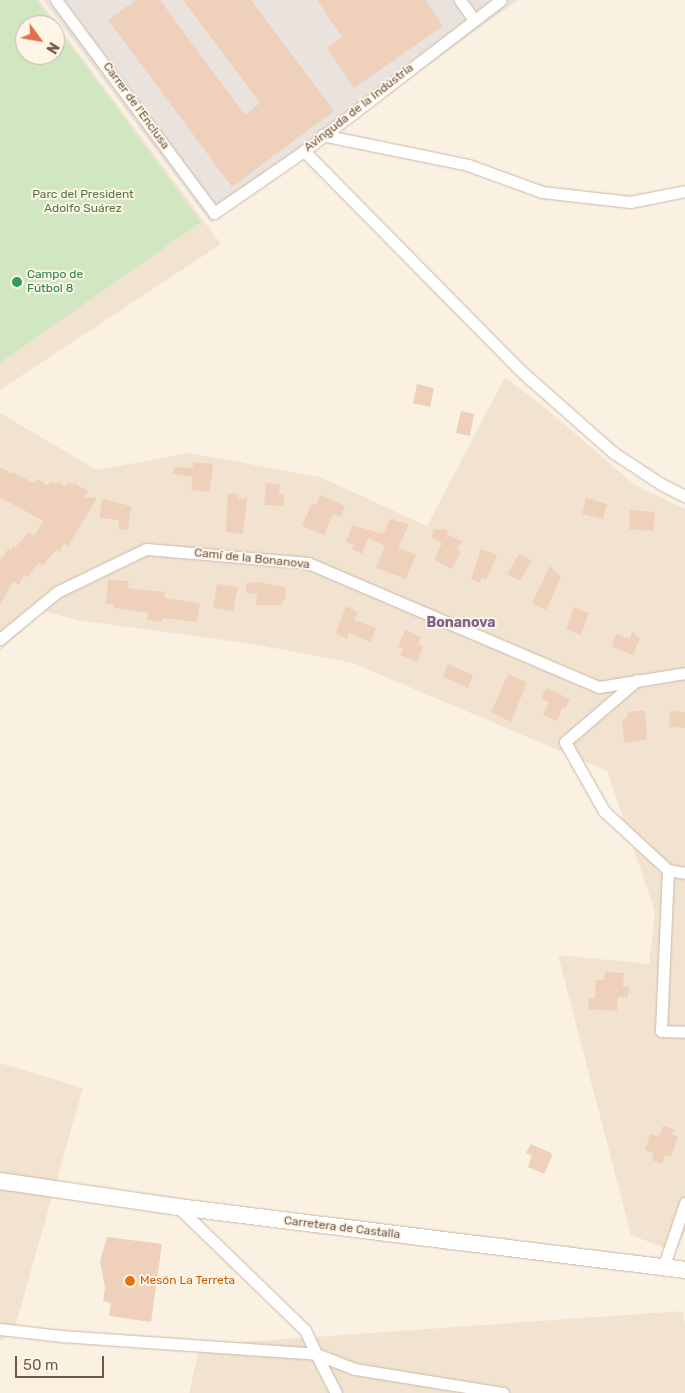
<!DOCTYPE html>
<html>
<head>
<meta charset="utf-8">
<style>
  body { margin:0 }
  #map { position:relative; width:685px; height:1393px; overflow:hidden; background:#fbf1e2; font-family:Rubik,sans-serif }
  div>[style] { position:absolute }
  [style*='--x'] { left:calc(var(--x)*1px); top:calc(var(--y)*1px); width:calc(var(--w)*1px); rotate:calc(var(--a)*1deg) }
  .residential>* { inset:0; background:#f2e3d1 }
  .industrial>* { inset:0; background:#eae3dd }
  .green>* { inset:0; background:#d0e7c1 }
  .building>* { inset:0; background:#eed0bb }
  .roads { filter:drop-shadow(0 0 1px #cab9a9) drop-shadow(0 0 1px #cab9a9) }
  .street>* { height:11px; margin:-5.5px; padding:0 5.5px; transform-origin:5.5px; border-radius:5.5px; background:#fff }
  .secondary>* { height:16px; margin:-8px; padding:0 8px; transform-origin:8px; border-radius:8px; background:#fff }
  .dots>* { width:14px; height:14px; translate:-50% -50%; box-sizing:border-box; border:2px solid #fef5e7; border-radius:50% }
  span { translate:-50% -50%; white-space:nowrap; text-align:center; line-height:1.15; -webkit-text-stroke:4px #fef5e7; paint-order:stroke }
  .street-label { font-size:12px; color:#70584a }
  .park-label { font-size:12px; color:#547b45 }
  .leisure-label { font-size:12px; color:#27864d }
  .left { translate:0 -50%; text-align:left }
  .food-label { font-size:12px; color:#c56008 }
  .neighbourhood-label { font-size:14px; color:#7f628d; font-weight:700 }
  .north { position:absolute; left:15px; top:15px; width:50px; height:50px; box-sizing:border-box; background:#fef5e7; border:1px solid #c5b6a8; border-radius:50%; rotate:122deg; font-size:14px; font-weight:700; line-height:20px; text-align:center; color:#70584a }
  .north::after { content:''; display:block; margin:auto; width:18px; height:22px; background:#df6f4d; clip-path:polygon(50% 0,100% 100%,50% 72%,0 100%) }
  .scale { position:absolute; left:15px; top:1356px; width:89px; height:22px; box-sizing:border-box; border:2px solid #70584a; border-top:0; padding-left:6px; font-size:15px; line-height:18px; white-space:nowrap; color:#70584a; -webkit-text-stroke:4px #fef5e7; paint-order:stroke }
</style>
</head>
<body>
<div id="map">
  <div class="residential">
    <div style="clip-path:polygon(evenodd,0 0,39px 0,221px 244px,0 390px,0 0,25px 25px,55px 25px,55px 55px,25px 55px,25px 25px)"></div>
    <div style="clip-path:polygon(505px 377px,550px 412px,635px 485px,685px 509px,685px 1231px,675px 1252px,631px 1235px,558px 955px,649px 964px,655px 912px,607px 771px,353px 663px,253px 644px,77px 620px,44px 611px,0 651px,0 413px,97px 470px,189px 453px,320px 477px,427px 526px)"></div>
    <div style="clip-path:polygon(0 1063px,83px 1088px,14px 1331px,0 1341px)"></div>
    <div style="clip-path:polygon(683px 1311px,685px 1326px,685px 1393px,189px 1393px,200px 1345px)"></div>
  </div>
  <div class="industrial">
    <div style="clip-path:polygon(43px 0,518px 0,211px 223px)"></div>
  </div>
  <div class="green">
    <div style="clip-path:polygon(evenodd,0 0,37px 0,201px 222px,0 363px,0 0,25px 25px,55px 25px,55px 55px,25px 55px,25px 25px)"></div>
  </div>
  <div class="building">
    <div style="clip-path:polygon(136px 0,160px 0,245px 115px,260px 103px,183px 0,251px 0,334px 111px,232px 187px,108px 20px)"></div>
    <div style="clip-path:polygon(317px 0,426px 0,443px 26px,354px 88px,327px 48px,342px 37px)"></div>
    <div style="clip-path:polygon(417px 384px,434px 388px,430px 407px,413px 403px)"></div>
    <div style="clip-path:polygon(461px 411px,474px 414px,470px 436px,456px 433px)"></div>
    <div style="clip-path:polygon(193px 462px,213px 464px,210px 492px,191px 490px,193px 477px,173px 474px,174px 467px,193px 468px)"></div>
    <div style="clip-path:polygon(0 467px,12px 474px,13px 472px,31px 482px,36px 482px,38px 479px,47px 485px,53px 482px,57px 484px,58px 482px,66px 487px,69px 482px,73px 485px,74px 483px,88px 491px,84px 497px,97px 498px,68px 546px,64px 544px,60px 552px,56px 550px,43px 565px,39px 563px,27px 577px,24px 575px,19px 585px,13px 581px,0 605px,0 561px,8px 549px,11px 551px,13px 546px,15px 548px,28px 532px,34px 536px,43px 521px,0 497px)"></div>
    <div style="clip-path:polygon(266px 483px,280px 484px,279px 494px,284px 494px,284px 506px,264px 505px)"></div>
    <div style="clip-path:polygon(228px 493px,239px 494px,238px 498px,247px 499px,243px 534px,226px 532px)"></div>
    <div style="clip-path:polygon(320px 495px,345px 506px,341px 517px,333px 514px,324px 535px,302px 526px,312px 503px,316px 505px)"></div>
    <div style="clip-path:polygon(586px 498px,607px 504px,603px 519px,582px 514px)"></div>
    <div style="clip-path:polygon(102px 499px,131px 506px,128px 530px,118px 529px,119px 520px,100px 518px)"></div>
    <div style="clip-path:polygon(630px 510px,655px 512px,653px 531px,629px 529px)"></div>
    <div style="clip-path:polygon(390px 519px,409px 524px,398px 548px,416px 555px,406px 579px,376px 568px,385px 546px,368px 538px,362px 554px,352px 549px,354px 545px,346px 542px,352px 525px,383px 534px)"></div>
    <div style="clip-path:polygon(435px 529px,449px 530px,446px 534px,462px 541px,457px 550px,461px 552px,451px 569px,434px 560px,442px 543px,431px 537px)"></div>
    <div style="clip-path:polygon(481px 549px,497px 555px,486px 580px,481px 578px,480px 583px,471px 579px)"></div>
    <div style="clip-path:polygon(519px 554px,532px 561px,520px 581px,507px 574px)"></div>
    <div style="clip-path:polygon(550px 566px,561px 577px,546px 610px,532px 603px)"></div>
    <div style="clip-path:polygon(108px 580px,129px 581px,128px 588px,165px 592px,164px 598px,200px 603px,197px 622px,162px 618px,161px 622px,147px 620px,148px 613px,114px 608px,114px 604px,106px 604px)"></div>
    <div style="clip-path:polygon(258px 582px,286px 587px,285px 601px,282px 600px,282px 605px,256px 605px,257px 594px,246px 593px,246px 583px)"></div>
    <div style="clip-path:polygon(217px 584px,238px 587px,233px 611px,213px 608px)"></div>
    <div style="clip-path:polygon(346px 606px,358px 612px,354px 620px,376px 628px,371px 642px,349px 633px,347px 639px,336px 633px)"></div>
    <div style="clip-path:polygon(574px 607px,589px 613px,581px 635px,566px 629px)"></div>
    <div style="clip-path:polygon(405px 630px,421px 637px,418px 644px,423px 646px,417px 662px,400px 655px,403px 649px,398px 647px)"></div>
    <div style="clip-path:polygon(632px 632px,640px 638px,633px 655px,612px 647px,616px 634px,630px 639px)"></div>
    <div style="clip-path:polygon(448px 664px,473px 675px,468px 688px,443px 677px)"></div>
    <div style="clip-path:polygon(508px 674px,527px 682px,511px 722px,491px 712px)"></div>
    <div style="clip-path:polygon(546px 688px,570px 699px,565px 709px,562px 708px,557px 721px,543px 715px,549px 702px,541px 699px)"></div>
    <div style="clip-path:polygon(645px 710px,647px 740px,624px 743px,622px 719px,627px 719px,627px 712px)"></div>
    <div style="clip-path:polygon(670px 711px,685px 712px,685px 728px,669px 727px)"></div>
    <div style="clip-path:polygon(605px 972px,624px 973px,623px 987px,629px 987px,628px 997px,618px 997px,617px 1011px,588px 1009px,589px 998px,595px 999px,596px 980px,604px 980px)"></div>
    <div style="clip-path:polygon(663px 1126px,674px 1129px,672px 1134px,678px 1137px,671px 1157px,665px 1155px,662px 1164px,652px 1160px,654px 1153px,645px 1150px,650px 1134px,659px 1137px)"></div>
    <div style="clip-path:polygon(531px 1144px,553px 1154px,544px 1174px,528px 1167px,532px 1156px,526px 1153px)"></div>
    <div style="clip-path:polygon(107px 1237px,162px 1244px,151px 1322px,109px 1316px,111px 1303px,103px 1301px,105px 1288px,100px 1261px)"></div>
  </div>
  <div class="roads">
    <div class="street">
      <div style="--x:56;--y:0;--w:265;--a:53.4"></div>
      <div style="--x:214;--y:213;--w:109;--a:-34.6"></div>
      <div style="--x:304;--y:151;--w:248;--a:-37.5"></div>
      <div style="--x:460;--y:0;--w:24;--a:55"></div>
      <div style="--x:322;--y:135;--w:149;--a:11.6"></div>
      <div style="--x:468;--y:165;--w:79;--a:20"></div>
      <div style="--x:542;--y:192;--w:89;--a:6.5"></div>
      <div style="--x:630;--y:202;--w:56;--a:-11.3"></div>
      <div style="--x:304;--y:151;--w:310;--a:45.4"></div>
      <div style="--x:522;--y:372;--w:123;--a:41.4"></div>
      <div style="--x:614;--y:453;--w:56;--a:33.4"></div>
      <div style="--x:661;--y:484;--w:27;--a:27"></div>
      <div style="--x:0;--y:639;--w:74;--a:-39.5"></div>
      <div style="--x:57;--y:592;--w:99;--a:-25.8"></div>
      <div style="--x:146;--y:549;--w:163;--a:4.9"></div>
      <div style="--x:308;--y:563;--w:316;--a:23.1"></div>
      <div style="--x:599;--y:687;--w:87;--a:-9.2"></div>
      <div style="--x:637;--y:680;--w:95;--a:139.3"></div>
      <div style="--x:565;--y:742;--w:79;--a:60.5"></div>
      <div style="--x:604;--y:811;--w:87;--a:42.7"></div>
      <div style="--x:668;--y:870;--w:17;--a:10"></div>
      <div style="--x:668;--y:870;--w:161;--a:92.5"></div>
      <div style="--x:661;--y:1031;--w:24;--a:2"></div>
      <div style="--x:178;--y:1207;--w:177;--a:44.1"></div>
      <div style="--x:305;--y:1330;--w:26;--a:65"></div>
      <div style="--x:316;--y:1354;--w:42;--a:21"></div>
      <div style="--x:355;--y:1369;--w:150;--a:9.2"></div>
      <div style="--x:663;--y:1268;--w:69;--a:-71.3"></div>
      <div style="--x:0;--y:1329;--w:61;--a:6.5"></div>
      <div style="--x:61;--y:1336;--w:256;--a:4"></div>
      <div style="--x:316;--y:1354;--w:44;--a:62.9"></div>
    </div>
    <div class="secondary">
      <div style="--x:0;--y:1181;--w:180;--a:8.3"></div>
      <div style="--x:178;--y:1207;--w:511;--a:7.08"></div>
    </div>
  </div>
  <div class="dots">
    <div style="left:17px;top:282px;background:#2e9e5b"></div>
    <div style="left:130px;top:1281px;background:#e8710a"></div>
  </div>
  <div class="street-label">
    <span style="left:136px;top:106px;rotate:54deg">Carrer de l'Enclusa</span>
    <span style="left:359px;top:108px;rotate:-38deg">Avinguda de la Indústria</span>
    <span style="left:252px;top:559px;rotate:6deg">Camí de la Bonanova</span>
    <span style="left:342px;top:1228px;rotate:7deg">Carretera de Castalla</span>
  </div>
  <div class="park-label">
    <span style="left:83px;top:202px">Parc del President<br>Adolfo Suárez</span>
  </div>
  <div class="leisure-label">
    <span class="left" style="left:27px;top:282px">Campo de<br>Fútbol 8</span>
  </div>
  <div class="food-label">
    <span class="left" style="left:140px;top:1281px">Mesón La Terreta</span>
  </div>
  <div class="neighbourhood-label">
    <span style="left:461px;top:623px">Bonanova</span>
  </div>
  <div class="north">N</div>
  <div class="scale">50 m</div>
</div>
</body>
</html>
